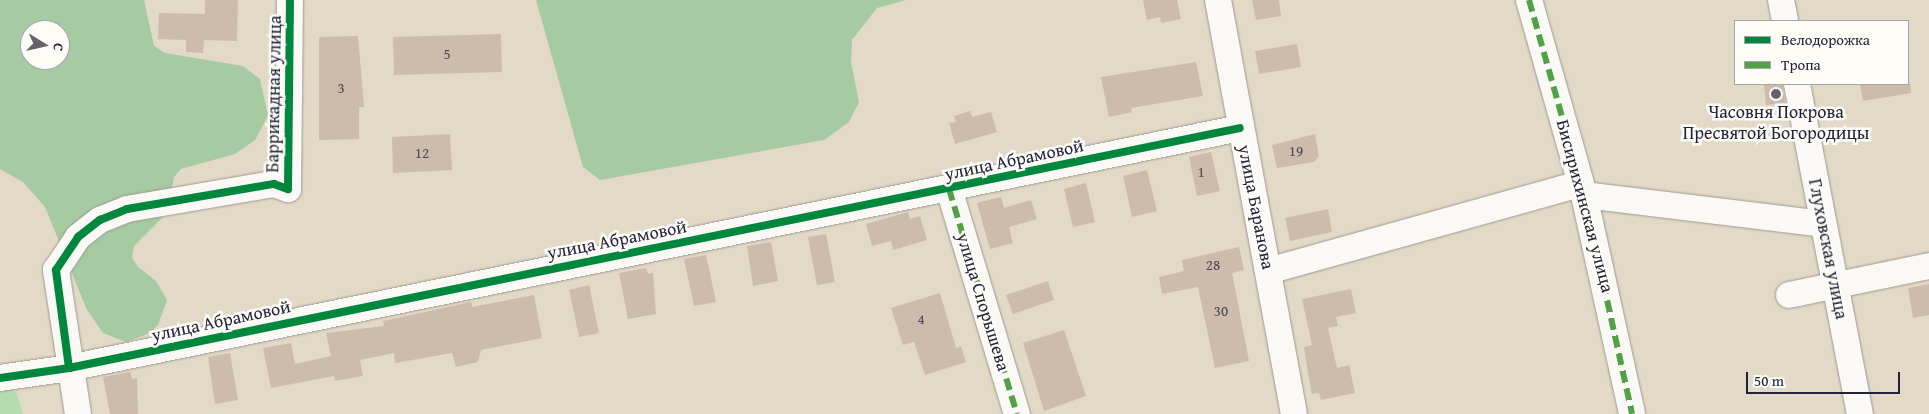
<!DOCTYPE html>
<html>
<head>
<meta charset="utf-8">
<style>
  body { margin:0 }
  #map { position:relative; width:1929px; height:414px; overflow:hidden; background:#e2d9c6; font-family:"Gentium Book Plus",serif }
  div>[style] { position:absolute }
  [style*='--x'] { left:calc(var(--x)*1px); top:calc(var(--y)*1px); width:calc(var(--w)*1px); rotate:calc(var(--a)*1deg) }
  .green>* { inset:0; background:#b5dcaf }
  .forest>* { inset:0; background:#a6caa2 }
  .building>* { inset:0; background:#cdbcac }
  .roads { filter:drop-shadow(0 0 1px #9e9992) drop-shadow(0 0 1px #9e9992) }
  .minor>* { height:26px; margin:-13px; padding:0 13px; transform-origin:13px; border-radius:13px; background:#fbf9f6 }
  .quiet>* { height:6px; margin-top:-3px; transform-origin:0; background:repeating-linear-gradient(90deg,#50a245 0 12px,transparent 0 18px) }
  .cycleway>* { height:8px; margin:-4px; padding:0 4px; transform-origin:4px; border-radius:4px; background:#00873e }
  .dots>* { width:14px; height:14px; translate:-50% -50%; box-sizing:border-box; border:2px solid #fdfcf7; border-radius:50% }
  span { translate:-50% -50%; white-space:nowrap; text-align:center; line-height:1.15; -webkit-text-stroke:5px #fdfcf7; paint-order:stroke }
  .number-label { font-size:15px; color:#4d4857 }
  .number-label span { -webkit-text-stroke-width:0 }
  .street-label { font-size:18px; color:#22223b }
  .poi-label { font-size:18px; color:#22223b }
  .legend { position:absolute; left:1734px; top:20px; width:175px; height:65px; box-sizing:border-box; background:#fdfcf7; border:1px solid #a5a5ac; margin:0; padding:6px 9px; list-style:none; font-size:15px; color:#22223b }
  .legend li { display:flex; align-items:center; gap:10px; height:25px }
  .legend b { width:25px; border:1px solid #a5a5ac }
  .north { position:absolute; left:20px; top:20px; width:50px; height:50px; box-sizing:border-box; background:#fdfcf7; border:1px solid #a5a5ac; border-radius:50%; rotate:99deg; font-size:14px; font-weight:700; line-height:20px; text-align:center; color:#22223b }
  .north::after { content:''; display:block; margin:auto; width:18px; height:22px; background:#65626c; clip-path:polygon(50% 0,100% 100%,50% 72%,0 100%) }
  .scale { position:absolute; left:1746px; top:372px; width:154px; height:22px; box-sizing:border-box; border:2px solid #22223b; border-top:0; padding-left:6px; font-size:15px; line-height:18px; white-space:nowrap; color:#22223b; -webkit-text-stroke:4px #fdfcf7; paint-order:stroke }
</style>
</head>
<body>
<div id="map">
  <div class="green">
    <div style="clip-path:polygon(0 386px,16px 392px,23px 414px,0 414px)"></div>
  </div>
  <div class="forest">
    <div style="clip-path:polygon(evenodd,0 0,144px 0,154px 46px,165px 53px,243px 66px,260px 79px,268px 116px,255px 140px,235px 154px,181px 169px,174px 177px,168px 212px,134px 246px,132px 258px,138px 267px,156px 281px,167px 300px,158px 325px,150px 333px,126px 342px,103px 333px,87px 310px,45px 207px,23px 182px,0 169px,0 0,30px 30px,60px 30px,60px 60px,30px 60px,30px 30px)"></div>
    <div style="clip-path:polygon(536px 0,906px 0,877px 8px,852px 40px,851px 62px,859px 102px,849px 122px,824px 140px,600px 180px,583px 167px)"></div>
  </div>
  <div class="building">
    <div style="clip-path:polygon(205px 0,238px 0,237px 41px,204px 40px,203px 53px,186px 52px,186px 40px,158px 39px,159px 13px,205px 14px)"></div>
    <div style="clip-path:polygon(1143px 0,1177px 0,1181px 19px,1161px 23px,1160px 17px,1147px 20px)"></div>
    <div style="clip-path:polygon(1252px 0,1279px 0,1281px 16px,1256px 20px)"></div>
    <div style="clip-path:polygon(501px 34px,502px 72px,394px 75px,393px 37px)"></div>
    <div style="clip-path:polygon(358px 36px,364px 107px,359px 107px,359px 139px,319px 140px,319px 37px)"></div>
    <div style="clip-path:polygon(1297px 44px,1301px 67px,1259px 74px,1255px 51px)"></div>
    <div style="clip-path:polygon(1196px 62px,1203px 96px,1131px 108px,1132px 112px,1109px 117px,1101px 77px)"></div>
    <div style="clip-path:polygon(1764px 84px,1782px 84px,1785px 103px,1766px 105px)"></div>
    <div style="clip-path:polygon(1860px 84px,1910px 84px,1911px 93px,1863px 101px)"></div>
    <div style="clip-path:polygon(970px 111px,972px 117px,991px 112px,997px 132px,955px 144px,949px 123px,956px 122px,954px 116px)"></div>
    <div style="clip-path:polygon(450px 134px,452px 170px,393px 173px,392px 137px)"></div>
    <div style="clip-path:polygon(1315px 134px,1319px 156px,1314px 162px,1277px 168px,1272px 145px)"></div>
    <div style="clip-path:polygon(1211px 152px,1220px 191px,1197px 196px,1189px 157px)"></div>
    <div style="clip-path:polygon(1147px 170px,1157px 211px,1132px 217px,1123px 176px)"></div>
    <div style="clip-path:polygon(1086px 183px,1095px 222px,1073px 227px,1064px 189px)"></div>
    <div style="clip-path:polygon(1001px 197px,1004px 208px,1031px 200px,1037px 219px,1009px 227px,1013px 243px,990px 249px,977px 203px)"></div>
    <div style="clip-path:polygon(1328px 209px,1332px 232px,1290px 241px,1285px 218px)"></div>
    <div style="clip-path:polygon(908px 212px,910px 219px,920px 216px,927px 240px,893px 250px,891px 241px,872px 246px,866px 224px)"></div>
    <div style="clip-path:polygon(826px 234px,835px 282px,817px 285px,808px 237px)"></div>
    <div style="clip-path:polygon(771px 242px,778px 281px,753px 286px,747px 246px)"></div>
    <div style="clip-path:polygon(1239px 247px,1244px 270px,1232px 273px,1249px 361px,1215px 368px,1198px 287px,1162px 294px,1159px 277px,1184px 271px,1182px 260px)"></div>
    <div style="clip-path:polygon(706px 255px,716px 302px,694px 306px,684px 259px)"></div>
    <div style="clip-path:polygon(646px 268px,648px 274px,653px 273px,656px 314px,628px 319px,619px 273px)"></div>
    <div style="clip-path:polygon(1048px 281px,1054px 300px,1013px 314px,1006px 295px)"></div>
    <div style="clip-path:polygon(1929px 284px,1929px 315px,1913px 318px,1908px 288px)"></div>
    <div style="clip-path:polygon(589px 285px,599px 333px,579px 337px,569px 290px)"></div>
    <div style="clip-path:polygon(1351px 289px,1356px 313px,1336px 317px,1338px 326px,1328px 328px,1337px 368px,1349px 365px,1355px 393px,1321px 400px,1319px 393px,1312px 394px,1308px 374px,1304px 347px,1312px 345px,1302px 299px)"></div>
    <div style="clip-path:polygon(940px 293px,956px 348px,961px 346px,966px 362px,925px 375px,914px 342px,903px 345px,891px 308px)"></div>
    <div style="clip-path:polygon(534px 295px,542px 338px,481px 350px,478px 362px,456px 367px,452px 353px,395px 363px,394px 353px,360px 360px,363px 376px,335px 381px,334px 376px,271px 388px,263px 348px,291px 343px,295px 364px,331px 356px,326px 333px,384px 326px,383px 321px,471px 302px,472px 307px)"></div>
    <div style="clip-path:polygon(1064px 330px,1086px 396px,1044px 411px,1023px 343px)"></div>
    <div style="clip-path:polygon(230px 353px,238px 400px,215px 404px,208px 357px)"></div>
    <div style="clip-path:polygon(130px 372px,132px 379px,137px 378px,138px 414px,110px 414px,103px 377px)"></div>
  </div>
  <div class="roads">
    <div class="minor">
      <div style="--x:1218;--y:0;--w:421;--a:79.6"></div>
      <div style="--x:1529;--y:0;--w:203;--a:74.2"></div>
      <div style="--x:1584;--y:195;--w:224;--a:77.6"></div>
      <div style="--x:1781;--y:0;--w:21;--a:79"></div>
      <div style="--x:1797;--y:84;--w:336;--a:79.2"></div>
      <div style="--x:949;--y:189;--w:235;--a:73.2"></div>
      <div style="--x:1584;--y:195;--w:240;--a:6.9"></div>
      <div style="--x:1268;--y:271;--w:324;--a:-15.6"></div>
      <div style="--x:1789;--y:295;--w:143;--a:-11.7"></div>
      <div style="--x:0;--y:378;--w:70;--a:-8.2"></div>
      <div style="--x:69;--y:368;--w:1195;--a:-11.58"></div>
      <div style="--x:78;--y:414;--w:146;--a:-98.7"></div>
      <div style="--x:56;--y:270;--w:40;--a:-56"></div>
      <div style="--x:78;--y:237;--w:28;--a:-38"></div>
      <div style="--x:100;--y:220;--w:29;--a:-22"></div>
      <div style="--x:127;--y:209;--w:149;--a:-9.7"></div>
      <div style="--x:274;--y:184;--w:15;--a:20"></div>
      <div style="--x:288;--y:189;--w:189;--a:-89.4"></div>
    </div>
  </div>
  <div class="quiet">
    <div style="--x:1529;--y:0;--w:203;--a:74.2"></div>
    <div style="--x:1584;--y:195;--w:224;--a:77.6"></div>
    <div style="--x:949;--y:189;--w:235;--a:73.2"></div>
  </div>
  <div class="cycleway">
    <div style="--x:69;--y:368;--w:99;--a:-97.6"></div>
    <div style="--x:56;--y:270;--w:40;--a:-56"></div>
    <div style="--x:78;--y:237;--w:28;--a:-38"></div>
    <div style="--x:100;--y:220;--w:29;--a:-22"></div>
    <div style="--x:127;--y:209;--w:149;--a:-9.7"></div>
    <div style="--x:274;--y:184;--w:15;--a:20"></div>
    <div style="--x:288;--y:189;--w:189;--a:-89.4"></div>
    <div style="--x:0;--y:378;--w:70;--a:-8.2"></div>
    <div style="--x:69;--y:368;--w:1195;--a:-11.58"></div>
  </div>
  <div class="dots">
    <div style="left:1776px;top:94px;background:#65626c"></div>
  </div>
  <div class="number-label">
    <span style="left:447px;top:54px">5</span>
    <span style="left:341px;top:88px">3</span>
    <span style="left:1296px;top:151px">19</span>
    <span style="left:422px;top:153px">12</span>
    <span style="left:1201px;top:172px">1</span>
    <span style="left:1213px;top:265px">28</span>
    <span style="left:1221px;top:311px">30</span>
    <span style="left:921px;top:319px">4</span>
  </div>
  <div class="street-label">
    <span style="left:274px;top:94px;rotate:-89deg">Баррикадная улица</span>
    <span style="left:1014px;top:160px;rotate:-12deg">улица Абрамовой</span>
    <span style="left:1585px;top:206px;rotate:75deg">Бисирихинская улица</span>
    <span style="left:1256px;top:207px;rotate:79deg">улица Баранова</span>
    <span style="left:617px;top:240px;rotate:-11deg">улица Абрамовой</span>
    <span style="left:1828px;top:249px;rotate:79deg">Глуховская улица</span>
    <span style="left:983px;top:302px;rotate:73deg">улица Спорышева</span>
    <span style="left:221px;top:321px;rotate:-12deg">улица Абрамовой</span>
  </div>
  <div class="poi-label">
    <span style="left:1776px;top:123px">Часовня Покрова<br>Пресвятой Богородицы</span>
  </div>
  <ul class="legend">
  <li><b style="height:6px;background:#00873e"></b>Велодорожка</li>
  <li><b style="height:6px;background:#50a245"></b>Тропа</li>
  </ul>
  <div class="north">С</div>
  <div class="scale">50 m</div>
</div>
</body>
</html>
